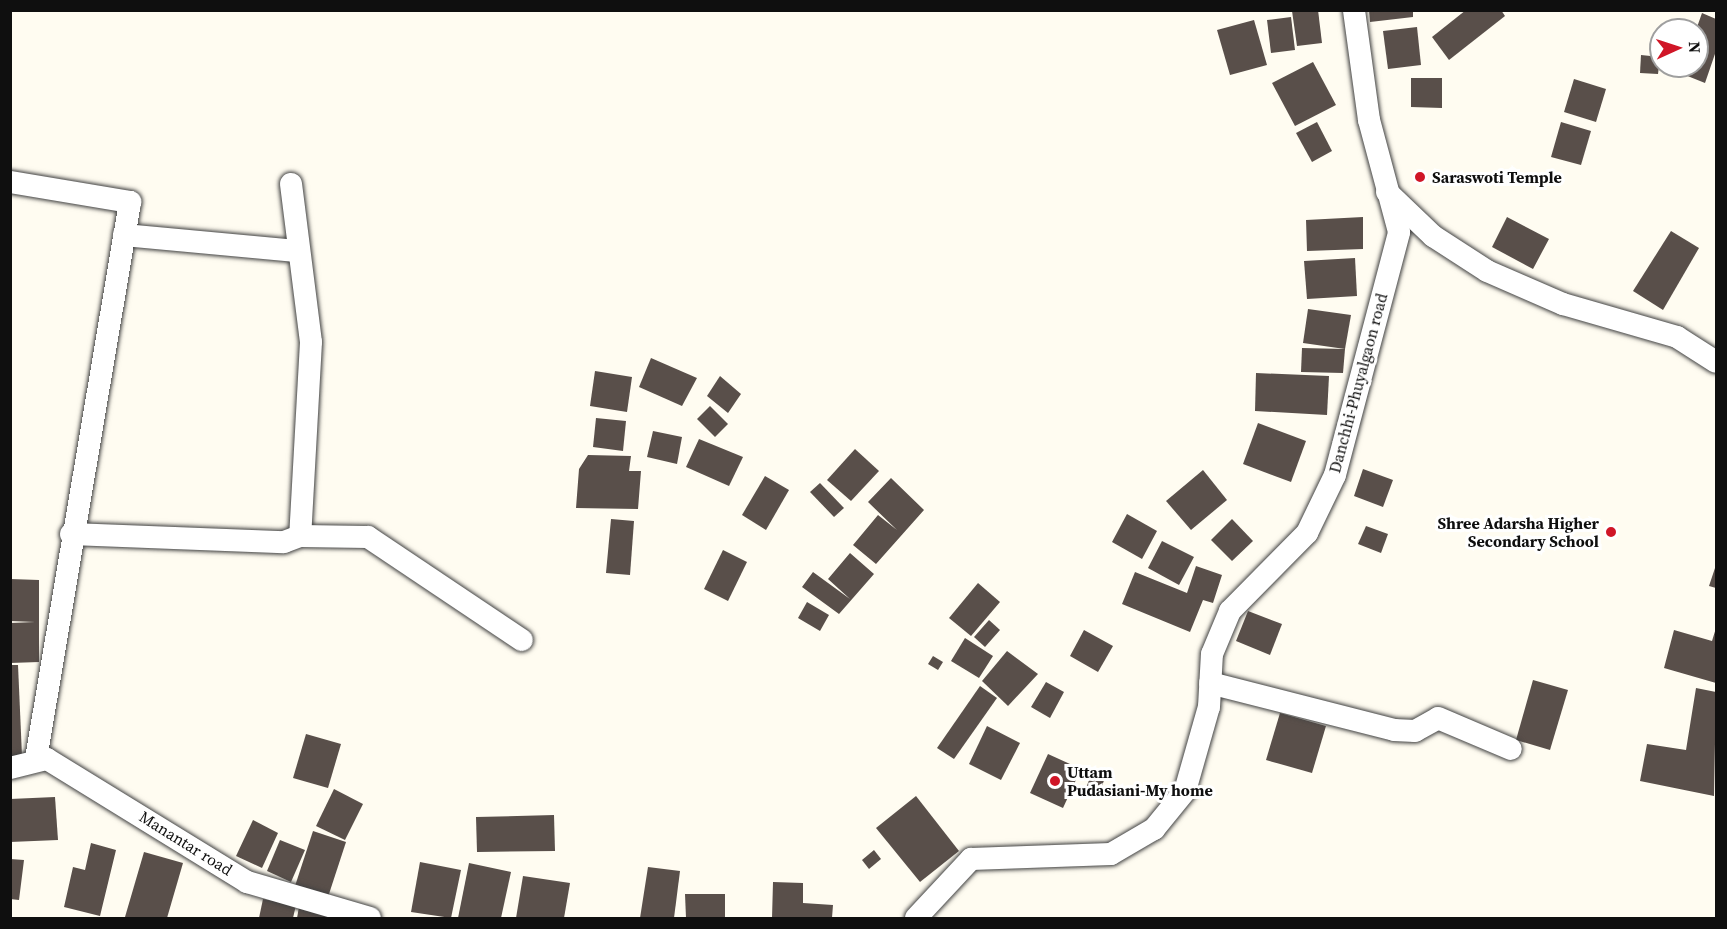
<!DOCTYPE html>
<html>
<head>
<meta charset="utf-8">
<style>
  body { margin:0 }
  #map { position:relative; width:1727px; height:929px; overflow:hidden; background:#fffcf1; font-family:"Source Serif 4",serif }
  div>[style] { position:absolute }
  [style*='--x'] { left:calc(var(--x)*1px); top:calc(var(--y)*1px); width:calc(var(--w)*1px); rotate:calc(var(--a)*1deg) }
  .building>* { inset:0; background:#594f4a }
  .roads { filter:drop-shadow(0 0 2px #424242) drop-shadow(0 0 2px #424242) }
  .street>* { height:22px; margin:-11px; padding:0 11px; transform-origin:11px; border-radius:11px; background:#fff }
  .dots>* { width:16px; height:16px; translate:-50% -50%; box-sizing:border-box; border:3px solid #fff; border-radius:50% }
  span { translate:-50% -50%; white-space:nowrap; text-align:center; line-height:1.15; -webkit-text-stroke:6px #fff; paint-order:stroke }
  .poi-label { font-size:16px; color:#0f0f0f; font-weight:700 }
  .left { translate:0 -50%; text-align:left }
  .right { translate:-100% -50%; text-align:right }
  .street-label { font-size:16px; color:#0f0f0f }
  .frame { position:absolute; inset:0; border:12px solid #0f0f0f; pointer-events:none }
  .north { position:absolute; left:1649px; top:18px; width:60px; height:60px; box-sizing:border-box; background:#fff; border:2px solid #9f9f9f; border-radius:50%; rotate:87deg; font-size:16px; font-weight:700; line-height:24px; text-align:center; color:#0f0f0f }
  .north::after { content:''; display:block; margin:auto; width:21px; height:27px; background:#d01627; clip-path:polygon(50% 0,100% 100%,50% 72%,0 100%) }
</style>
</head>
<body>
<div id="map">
  <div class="building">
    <div style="clip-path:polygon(1297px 10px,1318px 10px,1322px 43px,1297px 46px,1292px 11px)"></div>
    <div style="clip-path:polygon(1369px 10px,1413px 10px,1413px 17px,1370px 22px)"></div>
    <div style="clip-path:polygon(1466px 10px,1501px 10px,1505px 16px,1449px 60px,1432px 37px)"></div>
    <div style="clip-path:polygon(1702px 13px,1716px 19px,1716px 51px,1705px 83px,1680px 73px,1683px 66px,1697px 66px,1696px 30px)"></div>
    <div style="clip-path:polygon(1291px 17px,1295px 50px,1271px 53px,1267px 20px)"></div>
    <div style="clip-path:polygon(1254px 20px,1267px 65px,1230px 75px,1217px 30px)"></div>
    <div style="clip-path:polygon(1417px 27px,1421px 65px,1388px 69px,1383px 31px)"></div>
    <div style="clip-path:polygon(1641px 55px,1660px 57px,1658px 74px,1640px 73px)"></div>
    <div style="clip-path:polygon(1313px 62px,1336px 105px,1295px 126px,1272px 83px)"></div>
    <div style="clip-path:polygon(1411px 78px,1442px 78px,1442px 108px,1411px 107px)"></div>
    <div style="clip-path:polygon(1574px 79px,1606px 89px,1596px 122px,1564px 112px)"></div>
    <div style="clip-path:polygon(1317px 122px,1332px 151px,1312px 162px,1296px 133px)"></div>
    <div style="clip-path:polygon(1561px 122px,1591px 131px,1581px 165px,1551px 157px)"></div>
    <div style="clip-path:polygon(1363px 217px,1363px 249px,1307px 251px,1306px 220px)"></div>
    <div style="clip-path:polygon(1507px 217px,1549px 239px,1533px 269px,1492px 247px)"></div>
    <div style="clip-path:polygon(1671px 231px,1699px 248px,1663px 310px,1633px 291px)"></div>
    <div style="clip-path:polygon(1355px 258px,1357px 296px,1307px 299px,1304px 261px)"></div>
    <div style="clip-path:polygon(1308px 309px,1351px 315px,1345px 349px,1303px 343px)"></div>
    <div style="clip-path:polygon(1302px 348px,1345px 349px,1343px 373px,1301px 372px)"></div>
    <div style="clip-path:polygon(651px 358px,697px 378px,682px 406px,639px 387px)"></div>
    <div style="clip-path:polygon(595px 371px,632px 377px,627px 412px,590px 406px)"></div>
    <div style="clip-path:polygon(1256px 373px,1329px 376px,1327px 415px,1255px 411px)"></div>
    <div style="clip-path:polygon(720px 376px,741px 394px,728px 413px,707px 396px)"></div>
    <div style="clip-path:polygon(710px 406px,728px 424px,715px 437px,697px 419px)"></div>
    <div style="clip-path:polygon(596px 418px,626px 421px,623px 451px,593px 447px)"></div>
    <div style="clip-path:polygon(1258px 423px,1306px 441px,1291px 482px,1243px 464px)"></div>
    <div style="clip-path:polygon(653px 431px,682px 437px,677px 464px,647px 457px)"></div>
    <div style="clip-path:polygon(699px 439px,743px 457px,729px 486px,686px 467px)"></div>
    <div style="clip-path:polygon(855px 449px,879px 471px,851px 501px,827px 480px)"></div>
    <div style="clip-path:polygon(588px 455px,631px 456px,629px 471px,641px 471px,638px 509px,576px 508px,579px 469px)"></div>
    <div style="clip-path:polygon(1363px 469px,1393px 480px,1383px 507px,1354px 496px)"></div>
    <div style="clip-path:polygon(1203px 470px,1227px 500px,1191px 530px,1166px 501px)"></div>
    <div style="clip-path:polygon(765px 476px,789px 490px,766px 530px,742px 515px)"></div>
    <div style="clip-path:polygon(891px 478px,924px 510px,876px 564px,853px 545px,878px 515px,897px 530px,868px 502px)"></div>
    <div style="clip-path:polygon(820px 483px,844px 508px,834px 517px,810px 492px)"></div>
    <div style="clip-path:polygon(1127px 514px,1157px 531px,1142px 559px,1112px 542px)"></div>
    <div style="clip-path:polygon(611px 519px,634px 521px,630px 575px,606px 573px)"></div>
    <div style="clip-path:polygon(1232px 519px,1253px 541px,1232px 561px,1211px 540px)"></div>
    <div style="clip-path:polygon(1366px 526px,1388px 534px,1381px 553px,1358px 544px)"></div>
    <div style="clip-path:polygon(1162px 541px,1194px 557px,1179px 585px,1148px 568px)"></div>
    <div style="clip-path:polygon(723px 550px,747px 562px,728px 601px,704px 589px)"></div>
    <div style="clip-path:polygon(850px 553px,874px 574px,839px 614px,802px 587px,813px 572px,850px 599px,828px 579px)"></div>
    <div style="clip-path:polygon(1716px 565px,1716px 588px,1709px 586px)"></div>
    <div style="clip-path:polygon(1196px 566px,1222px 575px,1213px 603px,1203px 600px,1190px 632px,1122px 604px,1135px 572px,1187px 593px)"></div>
    <div style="clip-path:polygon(10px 579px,39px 580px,39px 662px,10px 663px,10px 623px,35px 622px,10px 621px)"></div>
    <div style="clip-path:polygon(978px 583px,1000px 602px,971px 636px,949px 618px)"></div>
    <div style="clip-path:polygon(807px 602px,829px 615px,820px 631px,798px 618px)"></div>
    <div style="clip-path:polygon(1248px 611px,1282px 624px,1270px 655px,1236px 641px)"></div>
    <div style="clip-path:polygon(989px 620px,1000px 630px,985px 647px,974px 637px)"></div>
    <div style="clip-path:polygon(1716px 628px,1716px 683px,1664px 668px,1674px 630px,1712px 641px)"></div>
    <div style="clip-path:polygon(1084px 630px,1113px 646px,1098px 672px,1070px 656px)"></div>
    <div style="clip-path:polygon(965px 638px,993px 656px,979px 678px,951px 661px)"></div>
    <div style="clip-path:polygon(1007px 651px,1038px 674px,1008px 706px,982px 681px)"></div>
    <div style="clip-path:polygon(933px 656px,943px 662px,938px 670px,928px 664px)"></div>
    <div style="clip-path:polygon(10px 665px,18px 665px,22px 756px,10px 756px)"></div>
    <div style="clip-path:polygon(1533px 680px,1568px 690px,1550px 750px,1516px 740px)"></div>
    <div style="clip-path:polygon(1046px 682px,1064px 692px,1050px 718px,1031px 707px)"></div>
    <div style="clip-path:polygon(980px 686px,997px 698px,954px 759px,937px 748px)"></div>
    <div style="clip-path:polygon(1696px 688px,1716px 692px,1714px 796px,1640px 781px,1647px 744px,1686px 750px)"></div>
    <div style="clip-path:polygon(1280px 713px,1326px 726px,1312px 773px,1266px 760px)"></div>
    <div style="clip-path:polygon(987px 726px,1020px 743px,1001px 780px,969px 764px)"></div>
    <div style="clip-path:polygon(306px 734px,341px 744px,328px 788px,293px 778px)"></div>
    <div style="clip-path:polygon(1048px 754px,1081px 769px,1063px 808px,1030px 793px)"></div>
    <div style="clip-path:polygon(1093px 770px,1106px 775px,1099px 794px,1086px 788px)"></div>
    <div style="clip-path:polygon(334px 789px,363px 804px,345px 840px,316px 826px)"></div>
    <div style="clip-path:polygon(916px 796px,959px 851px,920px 882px,876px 828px)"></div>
    <div style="clip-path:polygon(55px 797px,58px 840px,10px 842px,10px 799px)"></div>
    <div style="clip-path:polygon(554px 815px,555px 851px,477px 852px,476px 817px)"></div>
    <div style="clip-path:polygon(253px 820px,278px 833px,262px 868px,236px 856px)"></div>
    <div style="clip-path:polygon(313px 831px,346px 842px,328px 897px,295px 886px)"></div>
    <div style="clip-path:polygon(280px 840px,305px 850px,291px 882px,267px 871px)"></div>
    <div style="clip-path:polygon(91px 843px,116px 850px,100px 916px,64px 907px,73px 867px,85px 870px)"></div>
    <div style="clip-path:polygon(874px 850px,881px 859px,869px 869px,862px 860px)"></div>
    <div style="clip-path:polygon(144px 852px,183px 863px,167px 918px,125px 917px)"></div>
    <div style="clip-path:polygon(10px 859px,24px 860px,19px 900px,10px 899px)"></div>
    <div style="clip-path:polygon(420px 862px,461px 870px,451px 918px,411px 912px)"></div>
    <div style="clip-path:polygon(469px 863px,511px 872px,501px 918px,458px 918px)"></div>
    <div style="clip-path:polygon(648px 867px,680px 871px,674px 918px,640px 918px)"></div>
    <div style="clip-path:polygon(523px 876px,570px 883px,564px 918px,516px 918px)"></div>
    <div style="clip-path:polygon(773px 882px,803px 883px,803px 903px,833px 905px,832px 918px,772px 918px)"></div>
    <div style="clip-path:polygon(685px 894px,725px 894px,725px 918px,686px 918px)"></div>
    <div style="clip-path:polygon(263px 899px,296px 905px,293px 918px,259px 918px)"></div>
    <div style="clip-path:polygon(299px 907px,354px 918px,297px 918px)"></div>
  </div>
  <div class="roads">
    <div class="street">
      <div style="--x:10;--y:182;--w:122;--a:9.5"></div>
      <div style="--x:130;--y:202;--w:565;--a:99.58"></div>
      <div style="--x:291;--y:184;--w:159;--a:82.8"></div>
      <div style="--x:311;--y:342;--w:194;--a:93.2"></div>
      <div style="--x:1387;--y:192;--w:64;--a:43.7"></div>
      <div style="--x:1433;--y:236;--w:64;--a:32.9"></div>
      <div style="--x:1487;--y:271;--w:83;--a:23.5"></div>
      <div style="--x:1563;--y:304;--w:119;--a:16.1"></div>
      <div style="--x:1677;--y:337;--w:46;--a:32.7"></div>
      <div style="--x:124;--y:235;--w:173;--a:5.3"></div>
      <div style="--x:71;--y:534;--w:213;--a:2.2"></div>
      <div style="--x:284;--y:542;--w:17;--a:-21"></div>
      <div style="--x:300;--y:536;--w:68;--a:0.8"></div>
      <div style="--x:368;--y:537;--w:185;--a:33.8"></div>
      <div style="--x:1210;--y:683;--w:190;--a:14.3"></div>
      <div style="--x:1394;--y:730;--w:21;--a:3"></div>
      <div style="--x:1415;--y:731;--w:26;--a:-29"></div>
      <div style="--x:1438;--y:718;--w:79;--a:23"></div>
      <div style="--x:10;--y:768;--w:38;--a:-14"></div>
      <div style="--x:47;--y:759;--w:235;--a:31.6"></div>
      <div style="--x:247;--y:882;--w:128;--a:16.3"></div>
      <div style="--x:916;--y:918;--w:81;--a:-47"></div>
      <div style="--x:971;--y:859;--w:140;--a:-2"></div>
      <div style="--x:1111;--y:854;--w:50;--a:-30.2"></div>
      <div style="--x:1154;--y:829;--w:49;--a:-50.8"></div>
      <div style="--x:1185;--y:791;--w:87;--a:-74.1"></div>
      <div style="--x:1209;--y:707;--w:53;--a:-86.8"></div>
      <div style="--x:1212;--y:654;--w:47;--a:-67.3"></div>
      <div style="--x:1230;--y:611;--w:110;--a:-45.4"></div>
      <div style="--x:1307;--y:533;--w:64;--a:-64.2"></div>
      <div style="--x:1335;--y:475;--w:251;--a:-75.2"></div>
      <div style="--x:1399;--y:232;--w:116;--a:-105"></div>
      <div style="--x:1369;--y:120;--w:111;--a:-97.8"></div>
    </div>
  </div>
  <div class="dots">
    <div style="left:1420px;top:177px;background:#d01627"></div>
    <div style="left:1611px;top:532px;background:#d01627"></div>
    <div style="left:1055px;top:781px;background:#d01627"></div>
  </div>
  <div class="poi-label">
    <span class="left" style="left:1432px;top:177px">Saraswoti Temple</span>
    <span class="right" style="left:1599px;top:532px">Shree Adarsha Higher<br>Secondary School</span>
    <span class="left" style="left:1067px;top:781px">Uttam<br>Pudasiani-My home</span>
  </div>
  <div class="street-label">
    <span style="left:1358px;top:383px;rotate:-75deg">Danchhi-Phuyalgaon road</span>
    <span style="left:186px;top:843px;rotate:32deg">Manantar road</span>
  </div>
  <div class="frame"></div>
  <div class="north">N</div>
</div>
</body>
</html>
